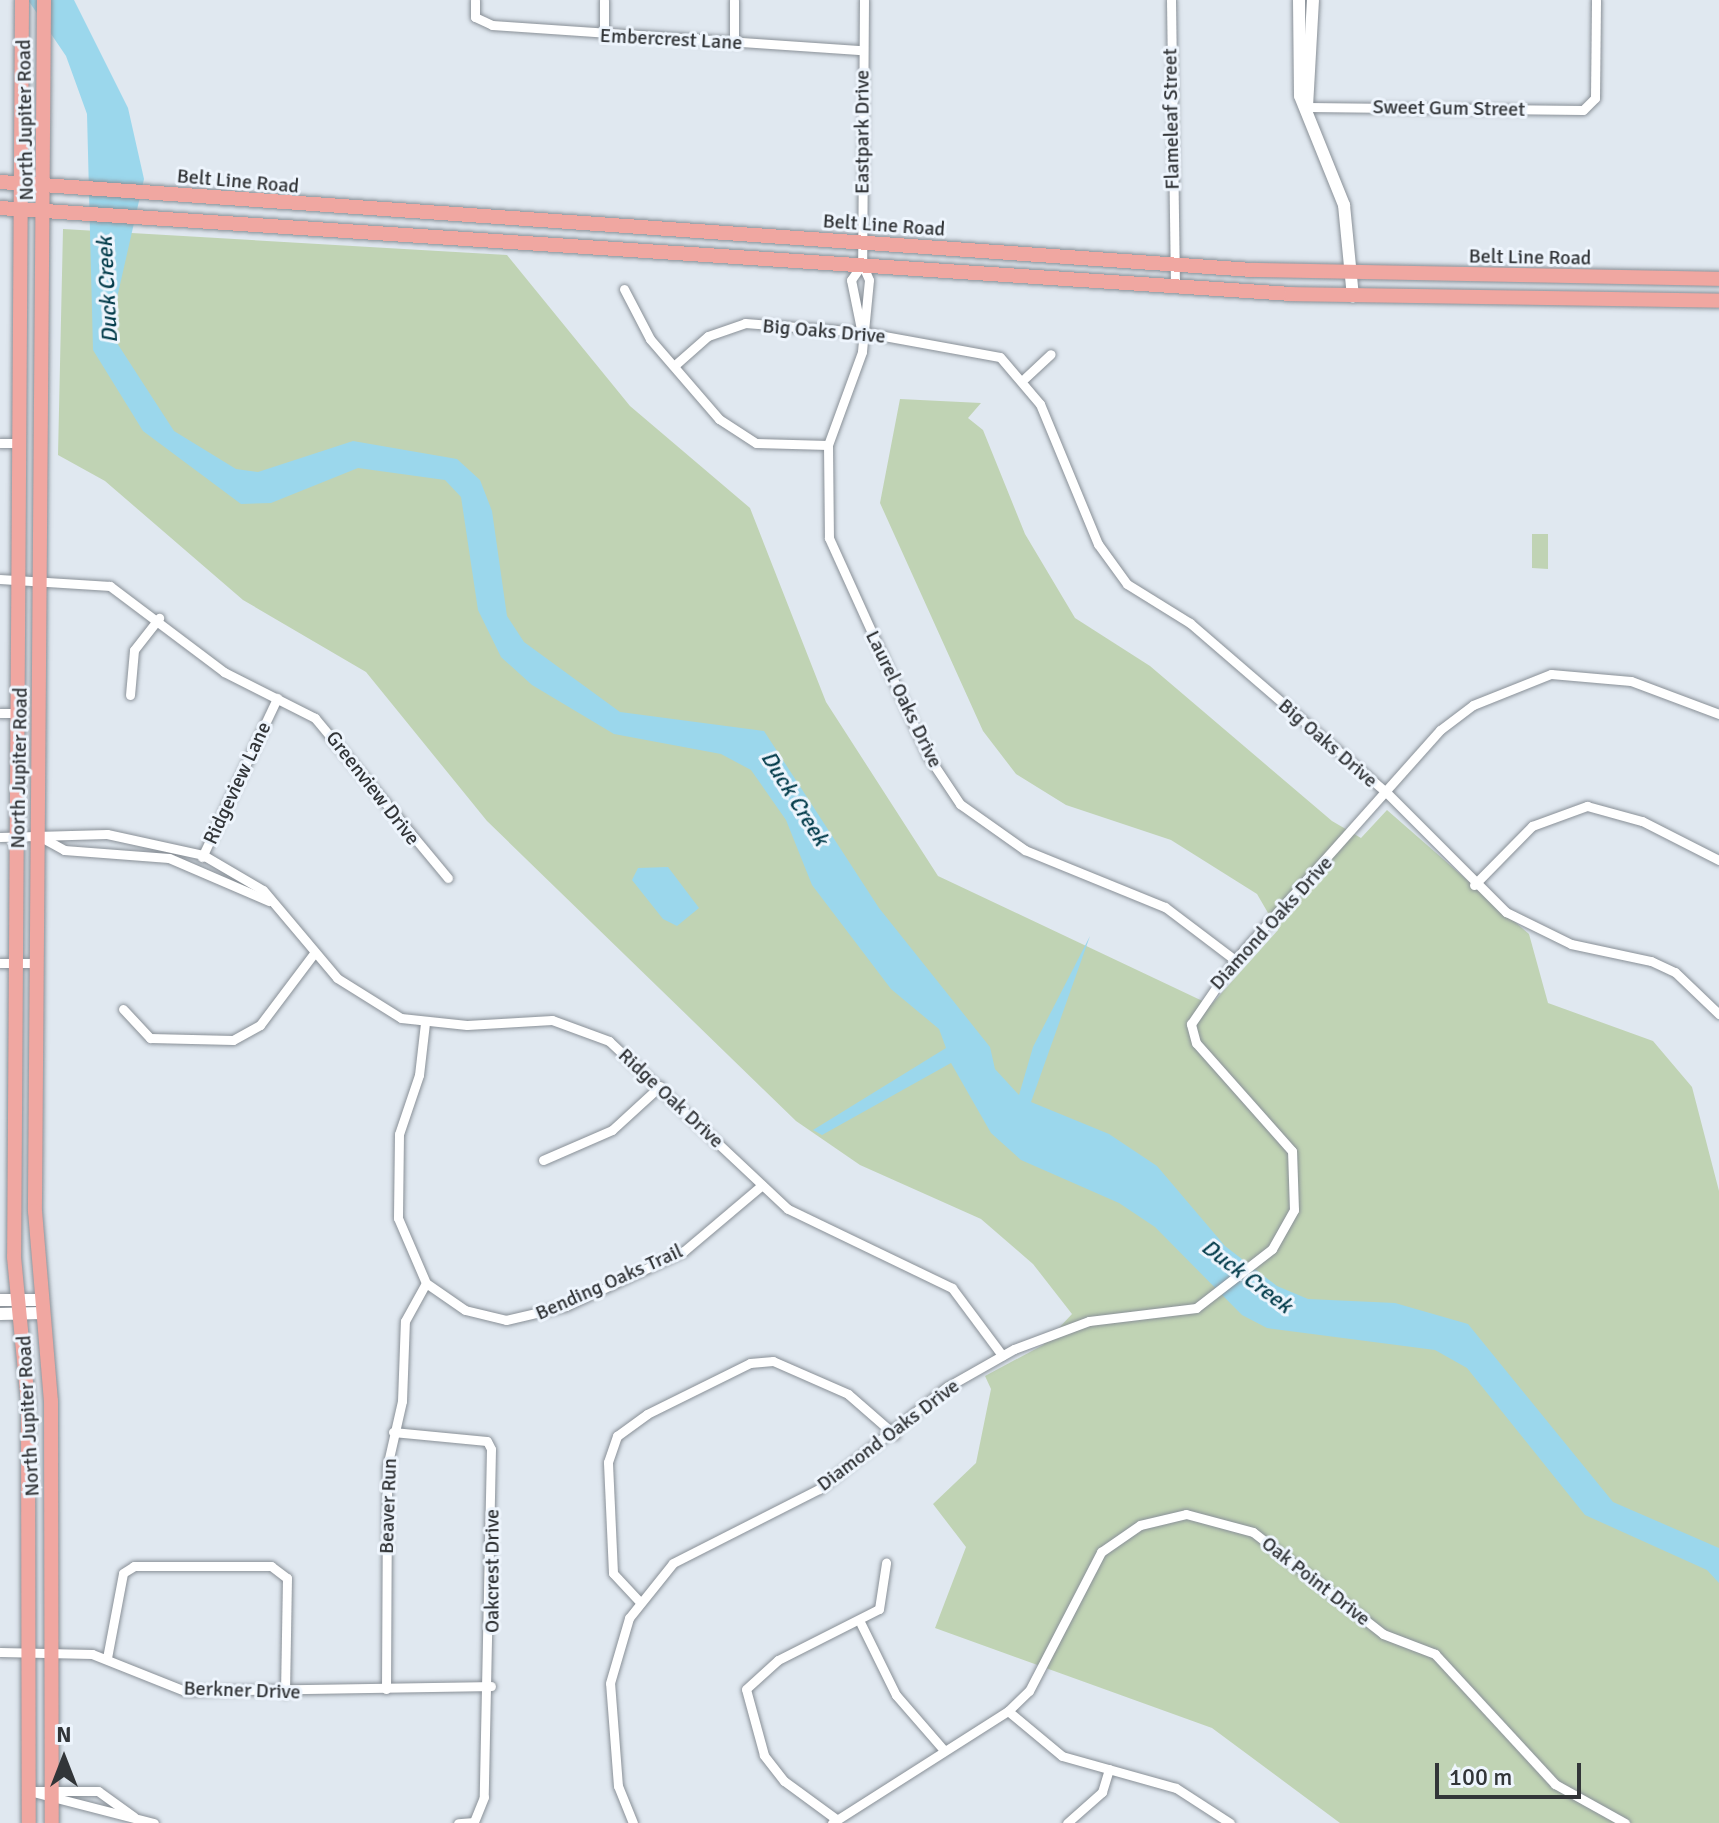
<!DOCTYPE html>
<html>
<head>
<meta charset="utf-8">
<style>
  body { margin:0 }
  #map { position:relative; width:1719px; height:1823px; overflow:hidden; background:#e0e8f0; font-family:Signika,sans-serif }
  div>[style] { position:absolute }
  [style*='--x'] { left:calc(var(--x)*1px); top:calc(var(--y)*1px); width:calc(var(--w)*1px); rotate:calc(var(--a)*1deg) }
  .green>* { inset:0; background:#c0d3b4 }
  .water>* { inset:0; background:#9bd7ec }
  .roads { filter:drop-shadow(0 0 2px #899097) drop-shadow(0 0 2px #899097) }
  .minor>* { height:9px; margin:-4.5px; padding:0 4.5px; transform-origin:4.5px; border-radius:4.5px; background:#fff }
  .tertiary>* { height:12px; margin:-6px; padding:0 6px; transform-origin:6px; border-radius:6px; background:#fff }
  .primary>* { height:14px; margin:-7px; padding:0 7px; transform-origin:7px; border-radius:7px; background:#f0a7a1 }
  span { translate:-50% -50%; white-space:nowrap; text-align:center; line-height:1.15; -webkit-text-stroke:6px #eef5fd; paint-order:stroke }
  .street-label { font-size:20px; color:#323538 }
  .water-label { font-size:22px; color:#023b4a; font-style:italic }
  .north { position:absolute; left:24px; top:1719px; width:80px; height:80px; -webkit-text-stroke:6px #eef5fd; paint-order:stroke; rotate:0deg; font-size:22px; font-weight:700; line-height:32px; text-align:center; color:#323538 }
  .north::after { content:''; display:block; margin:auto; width:28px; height:36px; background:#323538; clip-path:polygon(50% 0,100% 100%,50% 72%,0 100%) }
  .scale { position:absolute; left:1435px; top:1763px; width:146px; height:36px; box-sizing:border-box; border:4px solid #323538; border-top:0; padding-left:10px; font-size:24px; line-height:28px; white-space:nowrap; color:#323538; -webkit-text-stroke:6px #eef5fd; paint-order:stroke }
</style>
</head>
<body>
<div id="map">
  <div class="green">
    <div style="clip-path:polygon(63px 229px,507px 255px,630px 406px,750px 508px,826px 702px,938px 876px,1211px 1005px,1278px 930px,1257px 894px,1171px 840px,1066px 805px,1016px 774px,983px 731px,880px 503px,900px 399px,981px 403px,968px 418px,983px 430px,1025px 534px,1075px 618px,1150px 666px,1332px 821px,1361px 838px,1387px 810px,1529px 934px,1548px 1003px,1653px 1041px,1692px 1087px,1719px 1191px,1719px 1823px,1340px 1823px,1212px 1728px,935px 1628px,966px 1547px,933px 1504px,976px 1463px,991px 1389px,985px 1376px,1043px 1345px,1072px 1314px,1033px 1264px,981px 1219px,860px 1165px,796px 1121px,487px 821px,366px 672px,243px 600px,105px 481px,58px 455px)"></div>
    <div style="clip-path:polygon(1532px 534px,1548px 534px,1548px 569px,1532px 568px)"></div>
  </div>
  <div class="water">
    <div style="clip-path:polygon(28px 0,74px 0,128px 108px,144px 179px,117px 298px,117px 343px,174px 431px,236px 469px,258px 472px,353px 441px,457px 459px,480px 480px,492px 511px,507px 616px,524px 642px,620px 712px,764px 731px,879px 908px,990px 1047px,995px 1069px,1019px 1095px,1033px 1047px,1090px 936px,1031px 1102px,1109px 1134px,1157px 1166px,1225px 1246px,1277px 1286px,1308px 1299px,1395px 1303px,1468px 1324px,1613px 1502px,1719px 1548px,1719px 1583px,1707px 1570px,1585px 1515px,1467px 1368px,1435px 1350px,1267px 1328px,1242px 1315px,1155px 1227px,1119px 1203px,1021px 1160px,991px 1133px,951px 1063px,822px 1135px,813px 1130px,946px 1048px,939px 1029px,891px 989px,812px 885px,786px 820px,751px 770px,721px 754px,614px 734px,532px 685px,501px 657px,478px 610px,461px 497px,445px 480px,358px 468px,271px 503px,241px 504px,143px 431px,93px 350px,87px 114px,66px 56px)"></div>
    <div style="clip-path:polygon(668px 867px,699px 908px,677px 926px,663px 919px,632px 880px,638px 868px)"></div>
  </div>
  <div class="roads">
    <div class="minor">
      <div style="--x:475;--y:0;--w:17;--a:90"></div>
      <div style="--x:475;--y:17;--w:19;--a:25"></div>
      <div style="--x:492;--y:25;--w:371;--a:3.9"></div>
      <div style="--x:604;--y:0;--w:36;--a:90"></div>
      <div style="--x:864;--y:0;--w:264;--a:90.4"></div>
      <div style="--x:862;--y:264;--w:17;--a:66"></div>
      <div style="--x:869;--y:280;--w:72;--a:95.6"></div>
      <div style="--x:862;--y:352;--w:99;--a:110.1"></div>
      <div style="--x:828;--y:445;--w:93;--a:89.4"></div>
      <div style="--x:829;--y:538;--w:239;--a:65.6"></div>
      <div style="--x:928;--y:756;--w:58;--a:56.3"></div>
      <div style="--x:960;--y:804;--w:80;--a:35.3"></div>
      <div style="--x:1025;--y:850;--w:151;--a:22.2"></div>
      <div style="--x:1165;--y:907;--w:88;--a:37.1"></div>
      <div style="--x:1171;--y:0;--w:287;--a:89.2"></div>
      <div style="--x:734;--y:42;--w:42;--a:-90"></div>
      <div style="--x:1307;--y:107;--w:276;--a:0.6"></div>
      <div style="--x:1583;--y:110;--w:17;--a:-45"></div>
      <div style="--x:1595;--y:98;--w:98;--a:-89.4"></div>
      <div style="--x:624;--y:289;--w:56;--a:62.5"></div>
      <div style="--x:650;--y:339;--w:106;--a:49.2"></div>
      <div style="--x:719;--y:419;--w:44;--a:33"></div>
      <div style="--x:756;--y:443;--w:72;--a:1.6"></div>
      <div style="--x:861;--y:329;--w:50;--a:-101.5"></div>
      <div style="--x:851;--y:280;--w:19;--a:-55"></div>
      <div style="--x:675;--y:365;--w:44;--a:-41.3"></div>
      <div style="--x:708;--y:336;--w:39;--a:-19"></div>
      <div style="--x:745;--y:323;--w:117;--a:4.4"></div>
      <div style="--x:862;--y:332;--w:140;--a:10.3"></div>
      <div style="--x:1000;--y:357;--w:62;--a:49.6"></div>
      <div style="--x:1040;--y:404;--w:152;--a:67.5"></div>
      <div style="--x:1098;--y:544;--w:49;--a:54.1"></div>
      <div style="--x:1127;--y:584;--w:74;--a:31.8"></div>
      <div style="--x:1190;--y:623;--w:259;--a:40.8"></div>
      <div style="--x:1386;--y:792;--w:170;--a:45"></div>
      <div style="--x:1506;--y:912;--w:72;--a:26.2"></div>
      <div style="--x:1571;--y:944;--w:82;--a:12"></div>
      <div style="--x:1651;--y:961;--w:26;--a:25"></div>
      <div style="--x:1675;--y:972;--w:61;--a:43.7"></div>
      <div style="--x:1025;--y:378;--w:35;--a:-43"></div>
      <div style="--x:0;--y:443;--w:21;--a:0"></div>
      <div style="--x:0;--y:579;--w:110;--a:3.6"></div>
      <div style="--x:110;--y:586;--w:143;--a:37"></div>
      <div style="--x:224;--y:672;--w:102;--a:26.8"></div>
      <div style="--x:315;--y:718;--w:208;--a:50.3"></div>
      <div style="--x:130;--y:695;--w:45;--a:-84.9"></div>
      <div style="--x:134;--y:650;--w:41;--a:-52"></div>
      <div style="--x:0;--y:713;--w:18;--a:0"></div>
      <div style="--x:39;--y:836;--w:29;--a:29"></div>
      <div style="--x:64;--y:850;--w:105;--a:4.4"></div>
      <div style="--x:169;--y:858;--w:109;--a:23.3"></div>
      <div style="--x:0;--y:837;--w:107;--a:-1.6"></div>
      <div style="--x:107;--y:834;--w:98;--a:12.3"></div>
      <div style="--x:203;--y:855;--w:69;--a:30.3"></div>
      <div style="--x:263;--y:890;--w:115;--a:49.9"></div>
      <div style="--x:337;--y:978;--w:75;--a:32"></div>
      <div style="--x:401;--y:1018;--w:66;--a:6.1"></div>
      <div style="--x:467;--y:1025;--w:85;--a:-3.4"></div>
      <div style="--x:552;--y:1020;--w:61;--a:20.2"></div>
      <div style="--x:609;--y:1041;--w:245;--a:43.2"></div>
      <div style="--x:788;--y:1209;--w:182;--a:25.7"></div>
      <div style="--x:952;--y:1288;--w:84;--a:53.3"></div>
      <div style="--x:202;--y:857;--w:176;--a:-64.7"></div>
      <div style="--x:1474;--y:885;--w:83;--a:-45.5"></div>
      <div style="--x:1532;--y:826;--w:59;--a:-20"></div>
      <div style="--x:1587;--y:806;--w:57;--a:15.3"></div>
      <div style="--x:1642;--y:821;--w:86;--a:26.9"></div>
      <div style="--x:0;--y:963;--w:38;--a:0"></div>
      <div style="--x:123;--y:1009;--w:40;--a:47"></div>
      <div style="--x:150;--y:1038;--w:83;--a:1.4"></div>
      <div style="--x:233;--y:1040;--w:31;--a:-29"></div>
      <div style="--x:260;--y:1025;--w:91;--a:-53"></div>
      <div style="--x:425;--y:1023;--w:52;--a:96.6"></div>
      <div style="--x:419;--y:1075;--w:62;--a:108.7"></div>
      <div style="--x:399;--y:1134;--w:84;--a:90.7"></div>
      <div style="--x:398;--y:1218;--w:71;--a:66.7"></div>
      <div style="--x:426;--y:1283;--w:47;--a:34.7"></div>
      <div style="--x:465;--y:1310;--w:42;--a:13.7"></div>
      <div style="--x:506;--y:1320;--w:62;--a:-13.1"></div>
      <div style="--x:566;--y:1306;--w:130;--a:-25"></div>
      <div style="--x:684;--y:1251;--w:102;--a:-40.2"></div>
      <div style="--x:543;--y:1160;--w:75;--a:-23.5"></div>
      <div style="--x:612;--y:1130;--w:65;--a:-42.5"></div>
      <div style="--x:393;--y:1432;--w:94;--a:5.5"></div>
      <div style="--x:487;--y:1441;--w:9;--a:63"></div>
      <div style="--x:491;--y:1449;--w:348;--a:91.2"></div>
      <div style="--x:484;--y:1797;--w:27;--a:112"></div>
      <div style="--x:474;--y:1822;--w:16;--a:176"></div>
      <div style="--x:639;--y:1601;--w:38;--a:-133"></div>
      <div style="--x:613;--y:1573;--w:111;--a:-92.6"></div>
      <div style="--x:608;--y:1462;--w:28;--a:-71"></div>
      <div style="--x:617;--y:1436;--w:37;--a:-36"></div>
      <div style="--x:647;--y:1414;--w:115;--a:-26.3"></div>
      <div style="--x:750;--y:1363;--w:23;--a:-5"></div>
      <div style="--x:773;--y:1361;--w:82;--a:23.7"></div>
      <div style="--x:848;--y:1394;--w:62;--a:41.1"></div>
      <div style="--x:861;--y:1624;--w:79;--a:63.8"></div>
      <div style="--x:896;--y:1695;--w:72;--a:49"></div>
      <div style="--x:0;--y:1652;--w:92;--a:1.2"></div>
      <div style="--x:92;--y:1654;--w:100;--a:21.7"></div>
      <div style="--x:185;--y:1691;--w:306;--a:-0.9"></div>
      <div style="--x:107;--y:1658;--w:86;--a:-79.3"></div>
      <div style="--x:123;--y:1573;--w:13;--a:-32"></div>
      <div style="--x:134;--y:1566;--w:137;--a:0"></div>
      <div style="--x:271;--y:1566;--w:20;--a:37"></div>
      <div style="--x:287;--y:1578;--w:115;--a:91"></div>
      <div style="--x:386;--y:1689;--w:222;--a:-89.7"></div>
      <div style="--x:387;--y:1467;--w:68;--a:-77.2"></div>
      <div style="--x:402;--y:1401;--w:80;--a:-87.9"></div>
      <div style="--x:405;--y:1321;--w:43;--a:-61.1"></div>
      <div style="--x:1008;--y:1711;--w:70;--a:39.8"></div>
      <div style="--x:1062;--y:1756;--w:118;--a:15.7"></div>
      <div style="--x:1176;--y:1788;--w:64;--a:32.9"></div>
      <div style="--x:29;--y:1791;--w:129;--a:14.4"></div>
      <div style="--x:29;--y:1791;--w:69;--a:0"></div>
      <div style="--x:98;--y:1791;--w:44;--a:35.8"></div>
      <div style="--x:836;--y:1819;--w:64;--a:-143.8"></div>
      <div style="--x:784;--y:1781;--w:33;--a:-128"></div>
      <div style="--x:764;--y:1755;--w:68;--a:-105.3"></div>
      <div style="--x:746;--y:1689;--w:43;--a:-42.2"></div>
      <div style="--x:778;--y:1660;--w:113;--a:-26.8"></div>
      <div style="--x:879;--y:1609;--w:47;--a:-81.3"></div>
      <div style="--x:633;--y:1823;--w:40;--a:-112"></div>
      <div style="--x:618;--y:1786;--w:103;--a:-94.4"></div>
      <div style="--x:610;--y:1683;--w:68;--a:-73.7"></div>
      <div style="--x:629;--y:1618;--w:70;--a:-51.3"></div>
      <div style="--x:673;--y:1563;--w:164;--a:-26.9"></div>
      <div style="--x:819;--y:1489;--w:164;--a:-38.6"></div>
      <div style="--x:947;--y:1387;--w:77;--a:-29.6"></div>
      <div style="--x:1014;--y:1349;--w:80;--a:-20.5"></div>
      <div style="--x:1089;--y:1321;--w:108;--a:-6.9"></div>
      <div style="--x:1196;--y:1308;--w:96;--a:-37.8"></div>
      <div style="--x:1272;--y:1249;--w:45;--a:-60.6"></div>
      <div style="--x:1294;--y:1210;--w:59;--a:-91.9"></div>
      <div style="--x:1292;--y:1151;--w:144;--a:-131.6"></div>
      <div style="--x:1196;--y:1043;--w:20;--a:-105"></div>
      <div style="--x:1191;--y:1024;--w:78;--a:-55.5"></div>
      <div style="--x:1235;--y:960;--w:308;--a:-48.3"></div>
      <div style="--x:1440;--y:730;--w:41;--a:-37.1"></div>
      <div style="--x:1473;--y:705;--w:84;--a:-21.7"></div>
      <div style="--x:1551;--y:674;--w:80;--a:5"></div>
      <div style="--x:1631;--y:681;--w:94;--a:20.6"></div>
      <div style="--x:832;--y:1823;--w:209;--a:-32.5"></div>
      <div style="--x:1008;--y:1711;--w:29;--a:-44"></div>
      <div style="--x:1029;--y:1691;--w:157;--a:-62.6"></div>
      <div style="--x:1101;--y:1552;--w:47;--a:-34.7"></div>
      <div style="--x:1140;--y:1525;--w:47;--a:-13.4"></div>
      <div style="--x:1186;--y:1514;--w:69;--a:15"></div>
      <div style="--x:1253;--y:1532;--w:165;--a:38.1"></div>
      <div style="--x:1383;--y:1634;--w:56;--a:21"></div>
      <div style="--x:1435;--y:1654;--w:177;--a:47.3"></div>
      <div style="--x:1555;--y:1784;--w:80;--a:29.1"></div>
      <div style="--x:1067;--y:1823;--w:47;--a:-41.5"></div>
      <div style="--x:1102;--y:1792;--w:24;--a:-73"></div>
    </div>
    <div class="tertiary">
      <div style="--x:1299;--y:0;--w:96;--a:89.4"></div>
      <div style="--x:1300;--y:96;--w:118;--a:68"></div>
      <div style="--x:1344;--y:205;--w:92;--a:84.4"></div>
      <div style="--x:1307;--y:107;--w:107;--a:-86.8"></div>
      <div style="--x:0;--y:1300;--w:40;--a:0"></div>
      <div style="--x:0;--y:1314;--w:42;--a:-1.4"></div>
    </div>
    <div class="primary">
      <div style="--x:22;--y:0;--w:1257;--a:90.36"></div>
      <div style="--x:14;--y:1257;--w:147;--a:84.5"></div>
      <div style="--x:28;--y:1403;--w:420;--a:89.9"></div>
      <div style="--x:44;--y:0;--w:1211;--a:90.43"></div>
      <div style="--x:35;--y:1211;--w:191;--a:85.2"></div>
      <div style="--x:51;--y:1401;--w:422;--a:89.9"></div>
      <div style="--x:0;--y:182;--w:1256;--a:4.02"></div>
      <div style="--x:1253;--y:270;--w:466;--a:1.1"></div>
      <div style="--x:0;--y:208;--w:1294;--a:3.81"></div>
      <div style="--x:1291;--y:294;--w:428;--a:0.9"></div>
    </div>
  </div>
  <div class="street-label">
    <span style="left:671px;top:39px;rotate:3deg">Embercrest Lane</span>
    <span style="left:1449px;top:108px;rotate:1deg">Sweet Gum Street</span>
    <span style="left:1171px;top:119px;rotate:-91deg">Flameleaf Street</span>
    <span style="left:25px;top:120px;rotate:-91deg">North Jupiter Road</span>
    <span style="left:862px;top:132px;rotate:-90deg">Eastpark Drive</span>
    <span style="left:238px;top:181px;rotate:5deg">Belt Line Road</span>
    <span style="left:884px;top:225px;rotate:4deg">Belt Line Road</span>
    <span style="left:1530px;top:257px;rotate:1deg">Belt Line Road</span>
    <span style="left:824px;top:331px;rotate:5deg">Big Oaks Drive</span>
    <span style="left:904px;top:699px;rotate:64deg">Laurel Oaks Drive</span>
    <span style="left:1328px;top:743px;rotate:41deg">Big Oaks Drive</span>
    <span style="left:19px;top:768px;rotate:-89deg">North Jupiter Road</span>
    <span style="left:237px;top:783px;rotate:-65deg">Ridgeview Lane</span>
    <span style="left:373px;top:788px;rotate:52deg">Greenview Drive</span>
    <span style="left:1271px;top:923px;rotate:-48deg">Diamond Oaks Drive</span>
    <span style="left:671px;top:1098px;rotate:43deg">Ridge Oak Drive</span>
    <span style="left:609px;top:1282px;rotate:-24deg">Bending Oaks Trail</span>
    <span style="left:28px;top:1416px;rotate:-93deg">North Jupiter Road</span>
    <span style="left:888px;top:1435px;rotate:-37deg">Diamond Oaks Drive</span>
    <span style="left:388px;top:1506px;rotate:-88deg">Beaver Run</span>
    <span style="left:492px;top:1571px;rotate:-90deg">Oakcrest Drive</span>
    <span style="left:1316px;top:1581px;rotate:38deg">Oak Point Drive</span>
    <span style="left:242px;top:1690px;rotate:2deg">Berkner Drive</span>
  </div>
  <div class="water-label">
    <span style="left:107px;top:290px;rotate:-93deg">Duck Creek</span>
    <span style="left:795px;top:798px;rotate:58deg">Duck Creek</span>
    <span style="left:1247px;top:1276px;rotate:37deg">Duck Creek</span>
  </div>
  <div class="north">N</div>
  <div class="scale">100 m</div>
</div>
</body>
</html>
